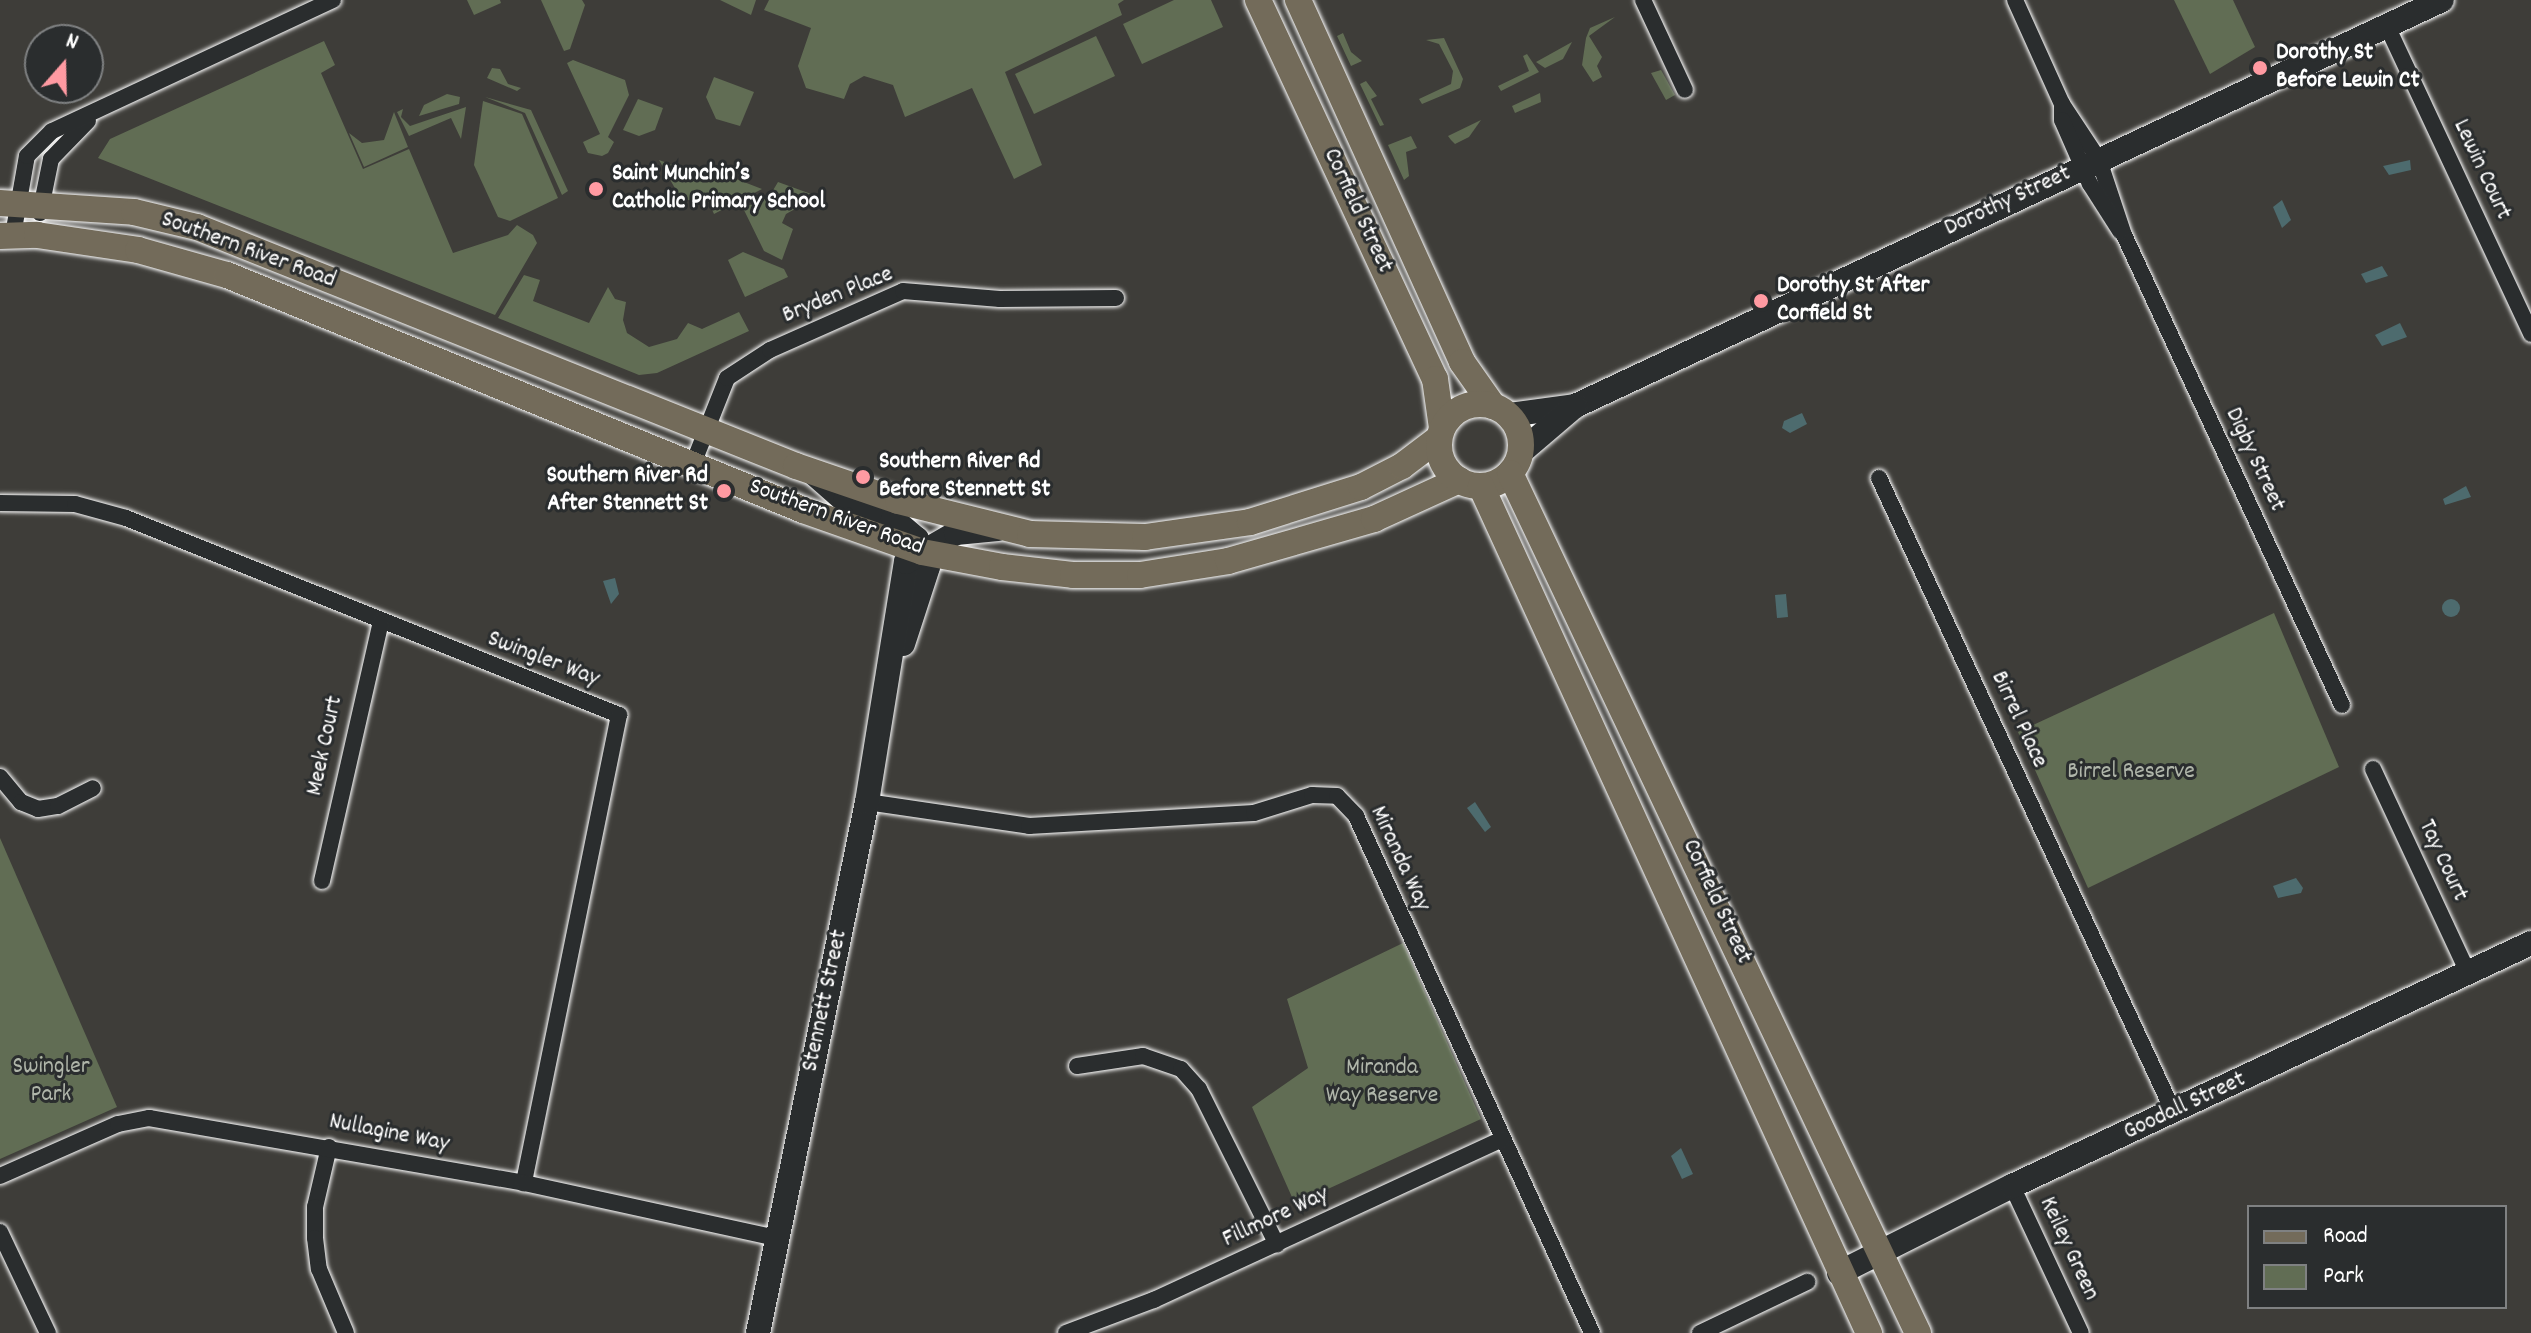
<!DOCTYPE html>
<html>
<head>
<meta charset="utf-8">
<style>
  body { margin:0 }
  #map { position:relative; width:2531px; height:1333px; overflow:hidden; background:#3e3d39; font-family:Dekko,sans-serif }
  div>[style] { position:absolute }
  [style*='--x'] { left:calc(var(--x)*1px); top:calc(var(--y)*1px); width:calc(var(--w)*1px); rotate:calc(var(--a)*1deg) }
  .green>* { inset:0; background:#616d54 }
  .water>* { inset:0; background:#4d6b6e }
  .round { border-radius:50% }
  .roads { filter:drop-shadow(0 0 2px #fff) drop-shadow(0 0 2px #fff) }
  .street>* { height:16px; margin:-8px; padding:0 8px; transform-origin:8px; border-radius:8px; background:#2a2d2e }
  .secondary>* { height:24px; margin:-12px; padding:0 12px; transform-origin:12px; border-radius:12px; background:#2a2d2e }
  .primary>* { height:26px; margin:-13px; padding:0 13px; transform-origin:13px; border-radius:13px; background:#736b5a }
  .primary>.ring { margin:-13px; padding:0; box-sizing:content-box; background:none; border:26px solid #736b5a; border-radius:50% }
  .dots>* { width:22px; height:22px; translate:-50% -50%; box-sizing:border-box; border:4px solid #2a2d2e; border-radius:50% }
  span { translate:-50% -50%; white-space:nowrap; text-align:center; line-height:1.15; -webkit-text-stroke:6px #2a2d2e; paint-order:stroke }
  .poi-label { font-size:24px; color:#fff; font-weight:700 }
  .left { translate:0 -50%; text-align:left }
  .right { translate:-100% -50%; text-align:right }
  .street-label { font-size:24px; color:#fff }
  .park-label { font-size:24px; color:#b0b6aa }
  .legend { position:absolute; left:2247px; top:1205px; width:260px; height:104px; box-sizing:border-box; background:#2a2d2e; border:2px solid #7f8182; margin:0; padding:10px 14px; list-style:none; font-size:24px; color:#fff }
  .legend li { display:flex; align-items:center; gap:16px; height:40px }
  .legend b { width:40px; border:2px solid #7f8182 }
  .north { position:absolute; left:24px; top:24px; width:80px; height:80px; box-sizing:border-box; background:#2a2d2e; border:2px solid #7f8182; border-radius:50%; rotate:20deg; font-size:22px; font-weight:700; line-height:32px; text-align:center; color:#fff }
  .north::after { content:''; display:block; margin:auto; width:28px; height:36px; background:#ff9aa2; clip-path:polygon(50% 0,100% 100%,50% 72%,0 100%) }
</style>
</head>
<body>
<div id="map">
  <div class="green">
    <div style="clip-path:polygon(467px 0,500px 0,501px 3px,474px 15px)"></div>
    <div style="clip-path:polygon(541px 0,582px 0,585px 5px,570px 49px,564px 51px)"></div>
    <div style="clip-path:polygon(720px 0,756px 0,751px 15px)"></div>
    <div style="clip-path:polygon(769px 0,1124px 0,1118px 4px,1122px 15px,1005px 72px,1042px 165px,1014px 179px,972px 88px,905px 117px,893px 85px,864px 76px,850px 84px,844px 99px,806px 88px,798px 66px,811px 28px,764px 10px)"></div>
    <div style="clip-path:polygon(1174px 0,1211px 0,1223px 27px,1142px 64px,1123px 24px)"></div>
    <div style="clip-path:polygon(2174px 0,2233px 0,2255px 47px,2210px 74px)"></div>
    <div style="clip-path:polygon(1615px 17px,1589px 36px,1602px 57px,1597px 66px,1602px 77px,1593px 82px,1582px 65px,1586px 38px,1590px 28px)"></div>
    <div style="clip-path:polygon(1343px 33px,1351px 52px,1362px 61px,1351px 66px,1337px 36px)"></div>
    <div style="clip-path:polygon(1096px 36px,1115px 76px,1034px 114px,1015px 74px)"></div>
    <div style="clip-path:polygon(1444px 38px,1463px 79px,1460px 88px,1422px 104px,1419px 99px,1451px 84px,1453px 71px,1439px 44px,1426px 40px)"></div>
    <div style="clip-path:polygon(324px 41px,335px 65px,321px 73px,363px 169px,409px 149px,453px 253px,508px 235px,517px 225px,533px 235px,537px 243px,495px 315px,98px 158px,110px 139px)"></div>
    <div style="clip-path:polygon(1572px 42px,1563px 59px,1545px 68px,1536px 62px)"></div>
    <div style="clip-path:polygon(1527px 54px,1539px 72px,1501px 91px,1498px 86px,1529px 71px,1523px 56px)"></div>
    <div style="clip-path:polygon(573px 60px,625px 80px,629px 95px,608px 137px,614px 142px,608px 153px,602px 156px,588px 153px,583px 142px,600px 134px,567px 63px)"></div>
    <div style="clip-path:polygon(492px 68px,500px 69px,508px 84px,521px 88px,517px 91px,487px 78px)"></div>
    <div style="clip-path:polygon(1661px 70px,1675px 95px,1666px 100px,1651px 73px)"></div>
    <div style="clip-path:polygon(714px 77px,754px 92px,740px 126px,716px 119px,706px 97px)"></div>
    <div style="clip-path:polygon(1366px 81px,1377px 96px,1371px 99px,1384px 125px,1380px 126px,1360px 84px)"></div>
    <div style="clip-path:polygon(1540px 93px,1541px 102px,1515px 113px,1512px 106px)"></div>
    <div style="clip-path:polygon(447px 94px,460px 97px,459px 104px,419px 116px,424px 105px)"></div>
    <div style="clip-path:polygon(485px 97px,531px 110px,568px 191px,562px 195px,525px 113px)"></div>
    <div style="clip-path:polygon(638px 99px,663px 108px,655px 130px,639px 136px,623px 130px)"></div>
    <div style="clip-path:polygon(483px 101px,522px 114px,558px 198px,510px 221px,498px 217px,474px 165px)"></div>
    <div style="clip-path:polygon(466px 107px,461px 139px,451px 118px,409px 136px,397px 112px,403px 109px,401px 117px,410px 126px)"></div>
    <div style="clip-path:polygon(394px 112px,408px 147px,364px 167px,349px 133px,362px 143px,384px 140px)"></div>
    <div style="clip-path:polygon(1481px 120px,1469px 137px,1455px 144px,1451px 140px,1448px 136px)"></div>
    <div style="clip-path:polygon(1411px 136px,1417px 148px,1406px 152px,1409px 176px,1404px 180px,1388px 145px)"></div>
    <div style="clip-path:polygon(659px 160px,721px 182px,731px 177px,762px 189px,714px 214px,709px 203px,681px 199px)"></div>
    <div style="clip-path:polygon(778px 182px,825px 199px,811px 200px,786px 214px,782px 223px,793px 229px,782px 260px,764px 251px,743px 208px,769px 197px)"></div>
    <div style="clip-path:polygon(743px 252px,784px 269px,788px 277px,745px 297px,728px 260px)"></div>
    <div style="clip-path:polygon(524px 275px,540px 280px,533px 301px,589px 323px,608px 287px,615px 299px,626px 302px,623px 320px,627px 333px,649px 347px,677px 339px,688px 323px,702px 329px,739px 312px,749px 331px,657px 373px,639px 375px,498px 318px)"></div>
    <div style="clip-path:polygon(2274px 613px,2339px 767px,2088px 888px,2018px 732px)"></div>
    <div style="clip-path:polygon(0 838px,117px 1107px,0 1159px)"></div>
    <div style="clip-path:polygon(1403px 943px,1481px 1119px,1295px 1204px,1252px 1107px,1308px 1068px,1287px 999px)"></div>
  </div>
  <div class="water">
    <div style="clip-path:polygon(2410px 160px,2411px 170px,2389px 175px,2383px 166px)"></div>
    <div style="clip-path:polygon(2282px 200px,2291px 220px,2282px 228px,2273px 207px)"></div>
    <div style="clip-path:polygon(2382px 266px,2388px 276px,2366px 283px,2361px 274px)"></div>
    <div style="clip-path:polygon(2400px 323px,2407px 337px,2382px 346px,2375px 335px)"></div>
    <div style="clip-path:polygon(1802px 413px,1807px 424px,1790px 433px,1782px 428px,1784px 421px)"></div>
    <div style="clip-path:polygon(2466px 486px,2471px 497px,2445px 505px,2443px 499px)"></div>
    <div style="clip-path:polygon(615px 578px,619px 594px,611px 604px,603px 581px)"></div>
    <div style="clip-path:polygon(1786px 594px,1788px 617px,1777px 618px,1775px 595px)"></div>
    <div class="round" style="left:2442px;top:599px;width:18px;height:18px"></div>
    <div style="clip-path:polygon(1475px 802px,1491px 827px,1485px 832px,1467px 808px)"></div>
    <div style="clip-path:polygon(2296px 878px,2303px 888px,2301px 893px,2278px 898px,2273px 886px)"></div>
    <div style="clip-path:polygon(1681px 1148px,1693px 1174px,1682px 1179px,1671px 1156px)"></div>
  </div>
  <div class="roads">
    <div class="street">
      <div style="--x:1643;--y:0;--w:99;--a:65"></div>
      <div style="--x:2015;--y:0;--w:114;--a:65.7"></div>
      <div style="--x:2062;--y:104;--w:67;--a:56.5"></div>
      <div style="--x:2099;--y:160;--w:79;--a:71.6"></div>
      <div style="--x:2124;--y:235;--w:518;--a:65.12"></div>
      <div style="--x:2387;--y:26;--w:340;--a:64.9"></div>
      <div style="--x:2062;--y:104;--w:16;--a:90"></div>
      <div style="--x:2062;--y:120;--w:70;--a:66.4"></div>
      <div style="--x:2090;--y:184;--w:56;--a:57.4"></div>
      <div style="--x:40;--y:213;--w:55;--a:-78.5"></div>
      <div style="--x:51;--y:159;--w:53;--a:-45.8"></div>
      <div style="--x:13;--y:235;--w:80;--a:-80"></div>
      <div style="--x:27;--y:156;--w:35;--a:-45"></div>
      <div style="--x:52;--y:131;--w:310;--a:-25"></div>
      <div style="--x:693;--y:464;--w:92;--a:-68.4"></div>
      <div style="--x:727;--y:378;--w:51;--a:-33.1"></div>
      <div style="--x:770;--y:350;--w:145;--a:-23.9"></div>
      <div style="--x:903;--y:291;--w:97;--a:4.7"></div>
      <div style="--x:1000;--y:299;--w:116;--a:-0.5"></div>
      <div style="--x:1879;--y:478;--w:700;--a:65.08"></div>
      <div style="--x:0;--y:503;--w:75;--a:0.8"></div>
      <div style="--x:75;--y:504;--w:53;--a:15.4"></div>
      <div style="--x:126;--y:518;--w:531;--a:21.78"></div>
      <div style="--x:619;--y:715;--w:478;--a:101.5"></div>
      <div style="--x:2373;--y:769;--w:225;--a:65"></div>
      <div style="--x:0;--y:777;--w:33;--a:50"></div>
      <div style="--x:21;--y:802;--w:18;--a:22"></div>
      <div style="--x:38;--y:809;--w:20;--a:-9"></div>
      <div style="--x:58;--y:806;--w:39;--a:-27"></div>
      <div style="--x:867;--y:802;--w:164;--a:8.4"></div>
      <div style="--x:1029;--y:826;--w:225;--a:-3.3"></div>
      <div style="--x:1254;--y:813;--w:61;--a:-17.2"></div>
      <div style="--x:1312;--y:795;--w:25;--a:2"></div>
      <div style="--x:1337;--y:796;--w:28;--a:46"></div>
      <div style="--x:1356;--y:816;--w:568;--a:65.46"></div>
      <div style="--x:322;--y:881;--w:266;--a:-77.2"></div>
      <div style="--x:1077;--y:1066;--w:67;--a:-8.6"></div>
      <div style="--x:1143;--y:1056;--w:40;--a:18.9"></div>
      <div style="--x:1181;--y:1069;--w:27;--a:48"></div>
      <div style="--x:1199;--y:1089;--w:174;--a:63.4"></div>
      <div style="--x:329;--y:1147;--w:62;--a:103.1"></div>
      <div style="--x:315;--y:1207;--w:31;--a:90"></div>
      <div style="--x:315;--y:1238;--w:31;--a:83"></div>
      <div style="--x:319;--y:1269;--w:69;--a:67.1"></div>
      <div style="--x:0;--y:1176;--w:129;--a:-23.8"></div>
      <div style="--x:118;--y:1124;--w:32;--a:-11"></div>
      <div style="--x:149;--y:1118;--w:381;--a:9.8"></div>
      <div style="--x:524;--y:1183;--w:259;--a:12.3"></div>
      <div style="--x:2012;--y:1186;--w:162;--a:64.9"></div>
      <div style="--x:0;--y:1232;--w:112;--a:64.6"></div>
      <div style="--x:1066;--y:1333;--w:94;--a:-20.6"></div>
      <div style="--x:1154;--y:1300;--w:383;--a:-24.8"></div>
      <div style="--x:1700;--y:1333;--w:119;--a:-25.5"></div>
    </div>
    <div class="secondary">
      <div style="--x:1509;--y:415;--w:67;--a:-7.8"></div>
      <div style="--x:1575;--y:406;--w:957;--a:-25.09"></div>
      <div style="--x:1521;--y:452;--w:71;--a:-40.4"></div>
      <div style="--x:812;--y:472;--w:44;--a:41.3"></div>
      <div style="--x:845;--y:501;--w:51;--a:20.6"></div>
      <div style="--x:893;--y:519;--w:31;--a:40"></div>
      <div style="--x:917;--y:539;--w:30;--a:69"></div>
      <div style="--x:928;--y:567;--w:81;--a:108"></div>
      <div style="--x:1839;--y:1273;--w:194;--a:-26.7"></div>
      <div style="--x:2012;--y:1186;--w:573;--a:-25.09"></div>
      <div style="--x:758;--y:1333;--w:542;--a:-78.4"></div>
      <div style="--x:867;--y:802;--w:243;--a:-80.8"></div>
      <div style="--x:906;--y:562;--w:58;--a:-30.1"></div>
      <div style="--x:956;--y:533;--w:42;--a:-5.4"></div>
    </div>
    <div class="primary">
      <div style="--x:1258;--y:0;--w:418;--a:65"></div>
      <div style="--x:1435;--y:379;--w:49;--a:81.9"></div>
      <div style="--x:1298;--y:0;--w:397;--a:65.6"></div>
      <div style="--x:1462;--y:362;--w:54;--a:54.8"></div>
      <div style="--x:0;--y:203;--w:134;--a:3.8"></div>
      <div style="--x:134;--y:212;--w:65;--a:13.4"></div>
      <div style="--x:197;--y:227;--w:645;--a:21.75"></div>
      <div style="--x:796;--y:466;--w:108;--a:18.9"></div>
      <div style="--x:898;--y:501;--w:136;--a:14"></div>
      <div style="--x:1030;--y:534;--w:115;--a:1.5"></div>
      <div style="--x:1145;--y:537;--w:106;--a:-8.1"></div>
      <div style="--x:1250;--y:522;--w:116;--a:-17.5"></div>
      <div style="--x:1361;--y:487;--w:46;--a:-27.1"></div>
      <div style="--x:1402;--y:466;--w:46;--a:-37.1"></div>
      <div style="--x:0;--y:236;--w:37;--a:-2"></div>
      <div style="--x:37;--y:235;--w:102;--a:8.4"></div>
      <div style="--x:138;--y:250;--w:92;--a:15.7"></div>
      <div style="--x:227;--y:275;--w:622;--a:22.19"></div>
      <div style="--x:803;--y:510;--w:126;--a:19.4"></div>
      <div style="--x:922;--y:552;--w:81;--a:10.6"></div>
      <div style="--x:1002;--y:567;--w:71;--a:6.4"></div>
      <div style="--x:1073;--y:575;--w:67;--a:0"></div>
      <div style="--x:1140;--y:575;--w:89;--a:-9"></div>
      <div style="--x:1228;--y:561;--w:152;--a:-16"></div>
      <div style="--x:1374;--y:519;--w:94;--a:-24.6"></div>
      <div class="ring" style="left:1439px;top:404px;width:56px;height:56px"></div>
      <div style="--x:1510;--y:473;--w:952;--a:64.62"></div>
      <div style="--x:1481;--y:486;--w:932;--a:65.39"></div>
    </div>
  </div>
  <div class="dots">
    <div style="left:2260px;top:68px;background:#ff9aa2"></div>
    <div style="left:596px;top:189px;background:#ff9aa2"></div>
    <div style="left:1761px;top:301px;background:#ff9aa2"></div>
    <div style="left:863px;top:477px;background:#ff9aa2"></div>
    <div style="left:724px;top:491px;background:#ff9aa2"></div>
  </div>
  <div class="poi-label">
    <span class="left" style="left:2276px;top:68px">Dorothy St<br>Before Lewin Ct</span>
    <span class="left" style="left:612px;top:189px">Saint Munchin’s<br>Catholic Primary School</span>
    <span class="left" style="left:1777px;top:301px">Dorothy St After<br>Corfield St</span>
    <span class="left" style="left:879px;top:477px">Southern River Rd<br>Before Stennett St</span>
    <span class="right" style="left:708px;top:491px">Southern River Rd<br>After Stennett St</span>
  </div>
  <div class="street-label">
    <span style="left:2481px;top:170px;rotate:65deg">Lewin Court</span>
    <span style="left:2008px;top:202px;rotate:-25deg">Dorothy Street</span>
    <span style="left:1357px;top:211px;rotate:65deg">Corfield Street</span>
    <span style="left:248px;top:251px;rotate:20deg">Southern River Road</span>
    <span style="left:838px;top:296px;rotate:-22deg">Bryden Place</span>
    <span style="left:2254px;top:460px;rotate:65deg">Digby Street</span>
    <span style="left:836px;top:518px;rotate:20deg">Southern River Road</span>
    <span style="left:543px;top:660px;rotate:21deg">Swingler Way</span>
    <span style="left:2018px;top:720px;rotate:65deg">Birrel Place</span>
    <span style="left:326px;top:746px;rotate:-78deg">Meek Court</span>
    <span style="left:1399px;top:859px;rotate:65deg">Miranda Way</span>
    <span style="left:2442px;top:861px;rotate:65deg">Tay Court</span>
    <span style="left:1716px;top:902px;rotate:65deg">Corfield Street</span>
    <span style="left:826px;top:1001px;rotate:-78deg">Stennett Street</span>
    <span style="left:2185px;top:1107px;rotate:-25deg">Goodall Street</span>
    <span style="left:389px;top:1134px;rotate:11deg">Nullagine Way</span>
    <span style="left:1276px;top:1218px;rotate:-25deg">Fillmore Way</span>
    <span style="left:2068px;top:1249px;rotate:65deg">Keiley Green</span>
  </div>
  <div class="park-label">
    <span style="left:2131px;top:773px">Birrel Reserve</span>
    <span style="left:51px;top:1082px">Swingler<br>Park</span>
    <span style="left:1382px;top:1083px">Miranda<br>Way Reserve</span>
  </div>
  <ul class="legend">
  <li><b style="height:10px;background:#736b5a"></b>Road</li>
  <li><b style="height:22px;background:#616d54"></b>Park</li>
  </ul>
  <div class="north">N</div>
</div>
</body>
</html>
